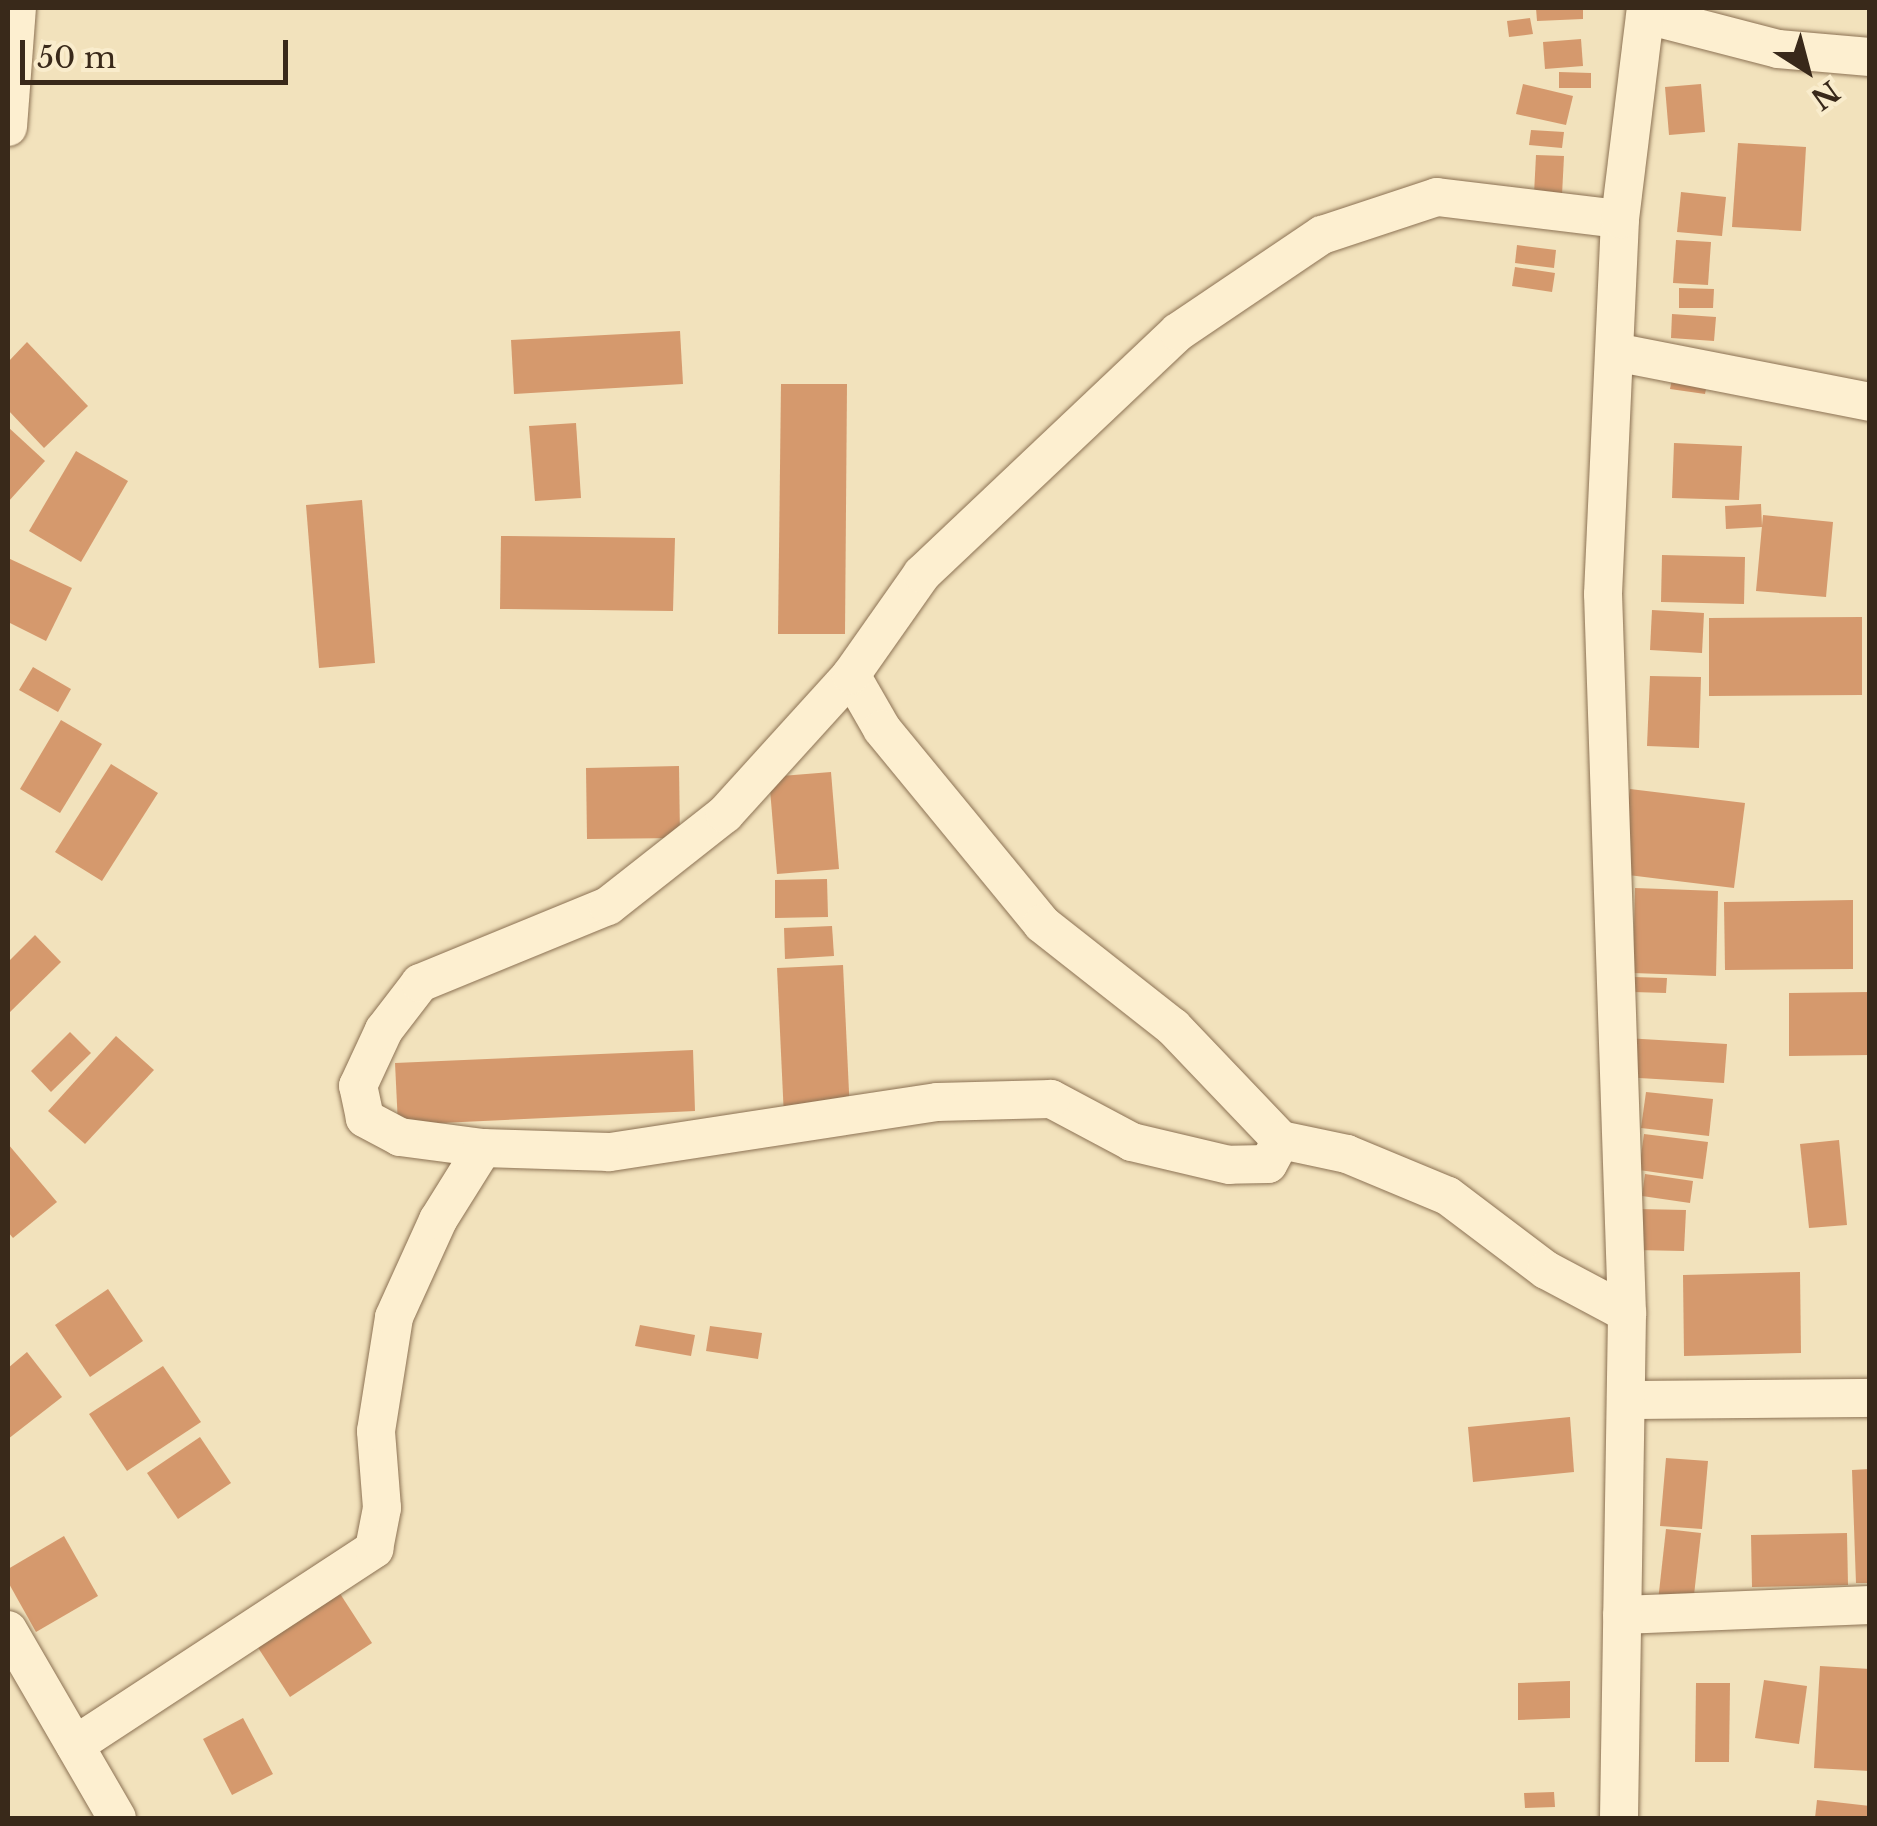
<!DOCTYPE html>
<html>
<head>
<meta charset="utf-8">
<style>
  body { margin:0 }
  #map { position:relative; width:1877px; height:1826px; overflow:hidden; background:#f2e2bc; font-family:"Libre Baskerville",serif }
  div>[style] { position:absolute }
  [style*='--x'] { left:calc(var(--x)*1px); top:calc(var(--y)*1px); width:calc(var(--w)*1px); rotate:calc(var(--a)*1deg) }
  .building>* { inset:0; background:#d5996d }
  .roads { filter:drop-shadow(0 0 2px #8c7254) drop-shadow(0 0 2px #8c7254) }
  .minor>* { height:38px; margin:-19px; padding:0 19px; transform-origin:19px; border-radius:19px; background:#fdefd0 }
  span { translate:-50% -50%; white-space:nowrap; text-align:center; line-height:1.15; -webkit-text-stroke:10px #f9eccc; paint-order:stroke }
  .frame { position:absolute; inset:0; border:10px solid #39291a; pointer-events:none }
  .north { position:absolute; left:1757px; top:20px; width:100px; height:100px; -webkit-text-stroke:8px #f9eccc; paint-order:stroke; rotate:144deg; font-size:28px; font-weight:700; line-height:40px; text-align:center; color:#39291a }
  .north::after { content:''; display:block; margin:auto; width:35px; height:45px; background:#39291a; clip-path:polygon(50% 0,100% 100%,50% 72%,0 100%) }
  .scale { position:absolute; left:20px; top:40px; width:268px; height:45px; box-sizing:border-box; border:5px solid #39291a; border-top:0; padding-left:12px; font-size:30px; line-height:35px; white-space:nowrap; color:#39291a; -webkit-text-stroke:8px #f9eccc; paint-order:stroke }
</style>
</head>
<body>
<div id="map">
  <div class="building">
    <div style="clip-path:polygon(1536px 8px,1583px 8px,1583px 19px,1537px 21px)"></div>
    <div style="clip-path:polygon(1530px 18px,1533px 34px,1509px 37px,1507px 21px)"></div>
    <div style="clip-path:polygon(1581px 39px,1583px 66px,1545px 69px,1543px 42px)"></div>
    <div style="clip-path:polygon(1559px 72px,1591px 73px,1591px 88px,1559px 88px)"></div>
    <div style="clip-path:polygon(1523px 84px,1573px 96px,1566px 125px,1516px 114px)"></div>
    <div style="clip-path:polygon(1701px 84px,1705px 132px,1669px 135px,1665px 87px)"></div>
    <div style="clip-path:polygon(1531px 130px,1564px 132px,1562px 148px,1529px 145px)"></div>
    <div style="clip-path:polygon(1738px 143px,1806px 147px,1801px 231px,1732px 227px)"></div>
    <div style="clip-path:polygon(1536px 155px,1564px 156px,1562px 195px,1534px 194px)"></div>
    <div style="clip-path:polygon(1681px 192px,1726px 197px,1722px 236px,1677px 232px)"></div>
    <div style="clip-path:polygon(1676px 240px,1711px 242px,1708px 285px,1673px 283px)"></div>
    <div style="clip-path:polygon(1517px 245px,1556px 250px,1554px 268px,1515px 263px)"></div>
    <div style="clip-path:polygon(1515px 267px,1555px 273px,1552px 292px,1512px 286px)"></div>
    <div style="clip-path:polygon(1679px 288px,1714px 289px,1713px 308px,1679px 308px)"></div>
    <div style="clip-path:polygon(1672px 314px,1716px 317px,1714px 341px,1671px 338px)"></div>
    <div style="clip-path:polygon(680px 331px,683px 384px,514px 394px,511px 340px)"></div>
    <div style="clip-path:polygon(27px 342px,88px 406px,44px 448px,8px 410px,8px 362px)"></div>
    <div style="clip-path:polygon(1674px 369px,1709px 374px,1705px 394px,1670px 389px)"></div>
    <div style="clip-path:polygon(781px 384px,847px 384px,845px 634px,778px 634px)"></div>
    <div style="clip-path:polygon(576px 423px,581px 498px,535px 501px,529px 426px)"></div>
    <div style="clip-path:polygon(8px 427px,45px 461px,8px 502px)"></div>
    <div style="clip-path:polygon(1674px 443px,1742px 446px,1739px 500px,1672px 498px)"></div>
    <div style="clip-path:polygon(76px 451px,128px 481px,81px 562px,29px 531px)"></div>
    <div style="clip-path:polygon(362px 500px,375px 663px,319px 668px,306px 505px)"></div>
    <div style="clip-path:polygon(1761px 504px,1762px 527px,1726px 529px,1725px 506px)"></div>
    <div style="clip-path:polygon(1763px 515px,1833px 522px,1826px 597px,1756px 591px)"></div>
    <div style="clip-path:polygon(501px 536px,675px 538px,673px 611px,500px 609px)"></div>
    <div style="clip-path:polygon(1662px 555px,1745px 557px,1744px 604px,1661px 602px)"></div>
    <div style="clip-path:polygon(8px 558px,72px 588px,46px 641px,8px 622px)"></div>
    <div style="clip-path:polygon(1652px 610px,1704px 613px,1702px 653px,1650px 650px)"></div>
    <div style="clip-path:polygon(1862px 617px,1862px 695px,1709px 696px,1709px 618px)"></div>
    <div style="clip-path:polygon(33px 667px,71px 689px,58px 712px,19px 690px)"></div>
    <div style="clip-path:polygon(1650px 676px,1701px 677px,1699px 748px,1647px 746px)"></div>
    <div style="clip-path:polygon(61px 720px,102px 744px,60px 813px,20px 789px)"></div>
    <div style="clip-path:polygon(111px 764px,158px 793px,102px 881px,55px 852px)"></div>
    <div style="clip-path:polygon(679px 766px,680px 838px,587px 839px,586px 768px)"></div>
    <div style="clip-path:polygon(831px 772px,839px 869px,777px 874px,769px 777px)"></div>
    <div style="clip-path:polygon(1630px 789px,1745px 803px,1734px 888px,1620px 874px)"></div>
    <div style="clip-path:polygon(827px 879px,828px 917px,775px 918px,775px 880px)"></div>
    <div style="clip-path:polygon(1635px 888px,1718px 891px,1716px 976px,1633px 973px)"></div>
    <div style="clip-path:polygon(1853px 900px,1853px 969px,1725px 970px,1724px 902px)"></div>
    <div style="clip-path:polygon(832px 926px,834px 956px,785px 959px,784px 928px)"></div>
    <div style="clip-path:polygon(35px 935px,61px 962px,8px 1014px,8px 962px)"></div>
    <div style="clip-path:polygon(843px 965px,850px 1113px,784px 1117px,777px 968px)"></div>
    <div style="clip-path:polygon(1633px 977px,1667px 978px,1666px 993px,1633px 992px)"></div>
    <div style="clip-path:polygon(1870px 992px,1870px 1055px,1789px 1056px,1789px 993px)"></div>
    <div style="clip-path:polygon(70px 1032px,91px 1053px,51px 1092px,31px 1071px)"></div>
    <div style="clip-path:polygon(116px 1036px,154px 1070px,85px 1144px,48px 1111px)"></div>
    <div style="clip-path:polygon(1625px 1038px,1727px 1044px,1724px 1083px,1622px 1077px)"></div>
    <div style="clip-path:polygon(693px 1050px,695px 1111px,398px 1125px,395px 1063px)"></div>
    <div style="clip-path:polygon(1646px 1092px,1713px 1099px,1709px 1136px,1641px 1128px)"></div>
    <div style="clip-path:polygon(1644px 1134px,1708px 1142px,1703px 1179px,1639px 1170px)"></div>
    <div style="clip-path:polygon(1839px 1140px,1847px 1225px,1809px 1228px,1800px 1144px)"></div>
    <div style="clip-path:polygon(8px 1144px,57px 1202px,13px 1238px,8px 1232px)"></div>
    <div style="clip-path:polygon(1645px 1174px,1693px 1181px,1690px 1203px,1642px 1196px)"></div>
    <div style="clip-path:polygon(1637px 1209px,1686px 1210px,1684px 1251px,1635px 1250px)"></div>
    <div style="clip-path:polygon(1800px 1272px,1801px 1353px,1684px 1356px,1683px 1275px)"></div>
    <div style="clip-path:polygon(108px 1289px,143px 1341px,90px 1377px,55px 1325px)"></div>
    <div style="clip-path:polygon(640px 1325px,695px 1335px,691px 1356px,635px 1346px)"></div>
    <div style="clip-path:polygon(710px 1326px,762px 1333px,758px 1359px,706px 1351px)"></div>
    <div style="clip-path:polygon(27px 1352px,62px 1397px,8px 1439px,8px 1368px)"></div>
    <div style="clip-path:polygon(163px 1366px,201px 1422px,127px 1471px,89px 1414px)"></div>
    <div style="clip-path:polygon(1570px 1417px,1574px 1472px,1473px 1482px,1468px 1427px)"></div>
    <div style="clip-path:polygon(200px 1437px,231px 1483px,178px 1519px,147px 1473px)"></div>
    <div style="clip-path:polygon(1666px 1458px,1708px 1461px,1702px 1529px,1660px 1526px)"></div>
    <div style="clip-path:polygon(1870px 1469px,1870px 1583px,1856px 1583px,1852px 1470px)"></div>
    <div style="clip-path:polygon(1666px 1529px,1701px 1533px,1693px 1604px,1658px 1601px)"></div>
    <div style="clip-path:polygon(1847px 1533px,1848px 1585px,1752px 1587px,1751px 1535px)"></div>
    <div style="clip-path:polygon(64px 1536px,98px 1596px,36px 1632px,8px 1582px,8px 1569px)"></div>
    <div style="clip-path:polygon(337px 1589px,372px 1643px,290px 1697px,255px 1643px)"></div>
    <div style="clip-path:polygon(1820px 1666px,1870px 1669px,1870px 1771px,1814px 1768px)"></div>
    <div style="clip-path:polygon(1764px 1680px,1807px 1686px,1799px 1744px,1755px 1738px)"></div>
    <div style="clip-path:polygon(1570px 1681px,1570px 1718px,1518px 1720px,1518px 1683px)"></div>
    <div style="clip-path:polygon(1696px 1683px,1730px 1683px,1729px 1762px,1695px 1762px)"></div>
    <div style="clip-path:polygon(243px 1718px,273px 1774px,232px 1795px,203px 1739px)"></div>
    <div style="clip-path:polygon(1554px 1792px,1555px 1807px,1525px 1808px,1524px 1793px)"></div>
    <div style="clip-path:polygon(1817px 1800px,1870px 1806px,1870px 1818px,1815px 1818px)"></div>
  </div>
  <div class="roads">
    <div class="minor">
      <div style="--x:1647;--y:15;--w:135;--a:14.5"></div>
      <div style="--x:1778;--y:49;--w:92;--a:5"></div>
      <div style="--x:8;--y:127;--w:119;--a:-85.7"></div>
      <div style="--x:1615;--y:352;--w:260;--a:11.1"></div>
      <div style="--x:851;--y:675;--w:62;--a:60.1"></div>
      <div style="--x:882;--y:729;--w:252;--a:50.6"></div>
      <div style="--x:1042;--y:924;--w:167;--a:38.2"></div>
      <div style="--x:1173;--y:1027;--w:156;--a:46.3"></div>
      <div style="--x:1281;--y:1140;--w:67;--a:12"></div>
      <div style="--x:1347;--y:1154;--w:109;--a:22.6"></div>
      <div style="--x:1448;--y:1196;--w:123;--a:37.1"></div>
      <div style="--x:1546;--y:1270;--w:92;--a:28"></div>
      <div style="--x:1281;--y:1140;--w:27;--a:118"></div>
      <div style="--x:1268;--y:1164;--w:39;--a:179"></div>
      <div style="--x:1229;--y:1165;--w:100;--a:-166.7"></div>
      <div style="--x:1132;--y:1142;--w:92;--a:-152"></div>
      <div style="--x:1051;--y:1099;--w:114;--a:178.5"></div>
      <div style="--x:937;--y:1102;--w:332;--a:171.3"></div>
      <div style="--x:609;--y:1152;--w:126;--a:-178.2"></div>
      <div style="--x:483;--y:1148;--w:84;--a:-172.5"></div>
      <div style="--x:400;--y:1137;--w:40;--a:-152"></div>
      <div style="--x:365;--y:1118;--w:33;--a:-102"></div>
      <div style="--x:358;--y:1086;--w:62;--a:-65.1"></div>
      <div style="--x:384;--y:1030;--w:59;--a:-52.5"></div>
      <div style="--x:420;--y:983;--w:203;--a:-22.3"></div>
      <div style="--x:608;--y:906;--w:149;--a:-38.2"></div>
      <div style="--x:725;--y:814;--w:188;--a:-47.8"></div>
      <div style="--x:851;--y:675;--w:123;--a:-54.9"></div>
      <div style="--x:922;--y:574;--w:352;--a:-43.4"></div>
      <div style="--x:1178;--y:332;--w:174;--a:-34"></div>
      <div style="--x:1322;--y:235;--w:121;--a:-18.3"></div>
      <div style="--x:1437;--y:197;--w:184;--a:6.9"></div>
      <div style="--x:1626;--y:1400;--w:244;--a:-0.5"></div>
      <div style="--x:1622;--y:1615;--w:248;--a:-2.3"></div>
      <div style="--x:8;--y:1630;--w:217;--a:59.9"></div>
      <div style="--x:75;--y:1745;--w:358;--a:-33.2"></div>
      <div style="--x:374;--y:1549;--w:42;--a:-79"></div>
      <div style="--x:382;--y:1508;--w:77;--a:-94.5"></div>
      <div style="--x:376;--y:1431;--w:115;--a:-81"></div>
      <div style="--x:394;--y:1317;--w:107;--a:-65.6"></div>
      <div style="--x:438;--y:1220;--w:85;--a:-58"></div>
      <div style="--x:1619;--y:1818;--w:505;--a:-89.09"></div>
      <div style="--x:1627;--y:1313;--w:719;--a:-91.91"></div>
      <div style="--x:1603;--y:594;--w:375;--a:-87.4"></div>
      <div style="--x:1620;--y:219;--w:213;--a:-83"></div>
    </div>
  </div>
  <div class="frame"></div>
  <div class="north">N</div>
  <div class="scale">50 m</div>
</div>
</body>
</html>
